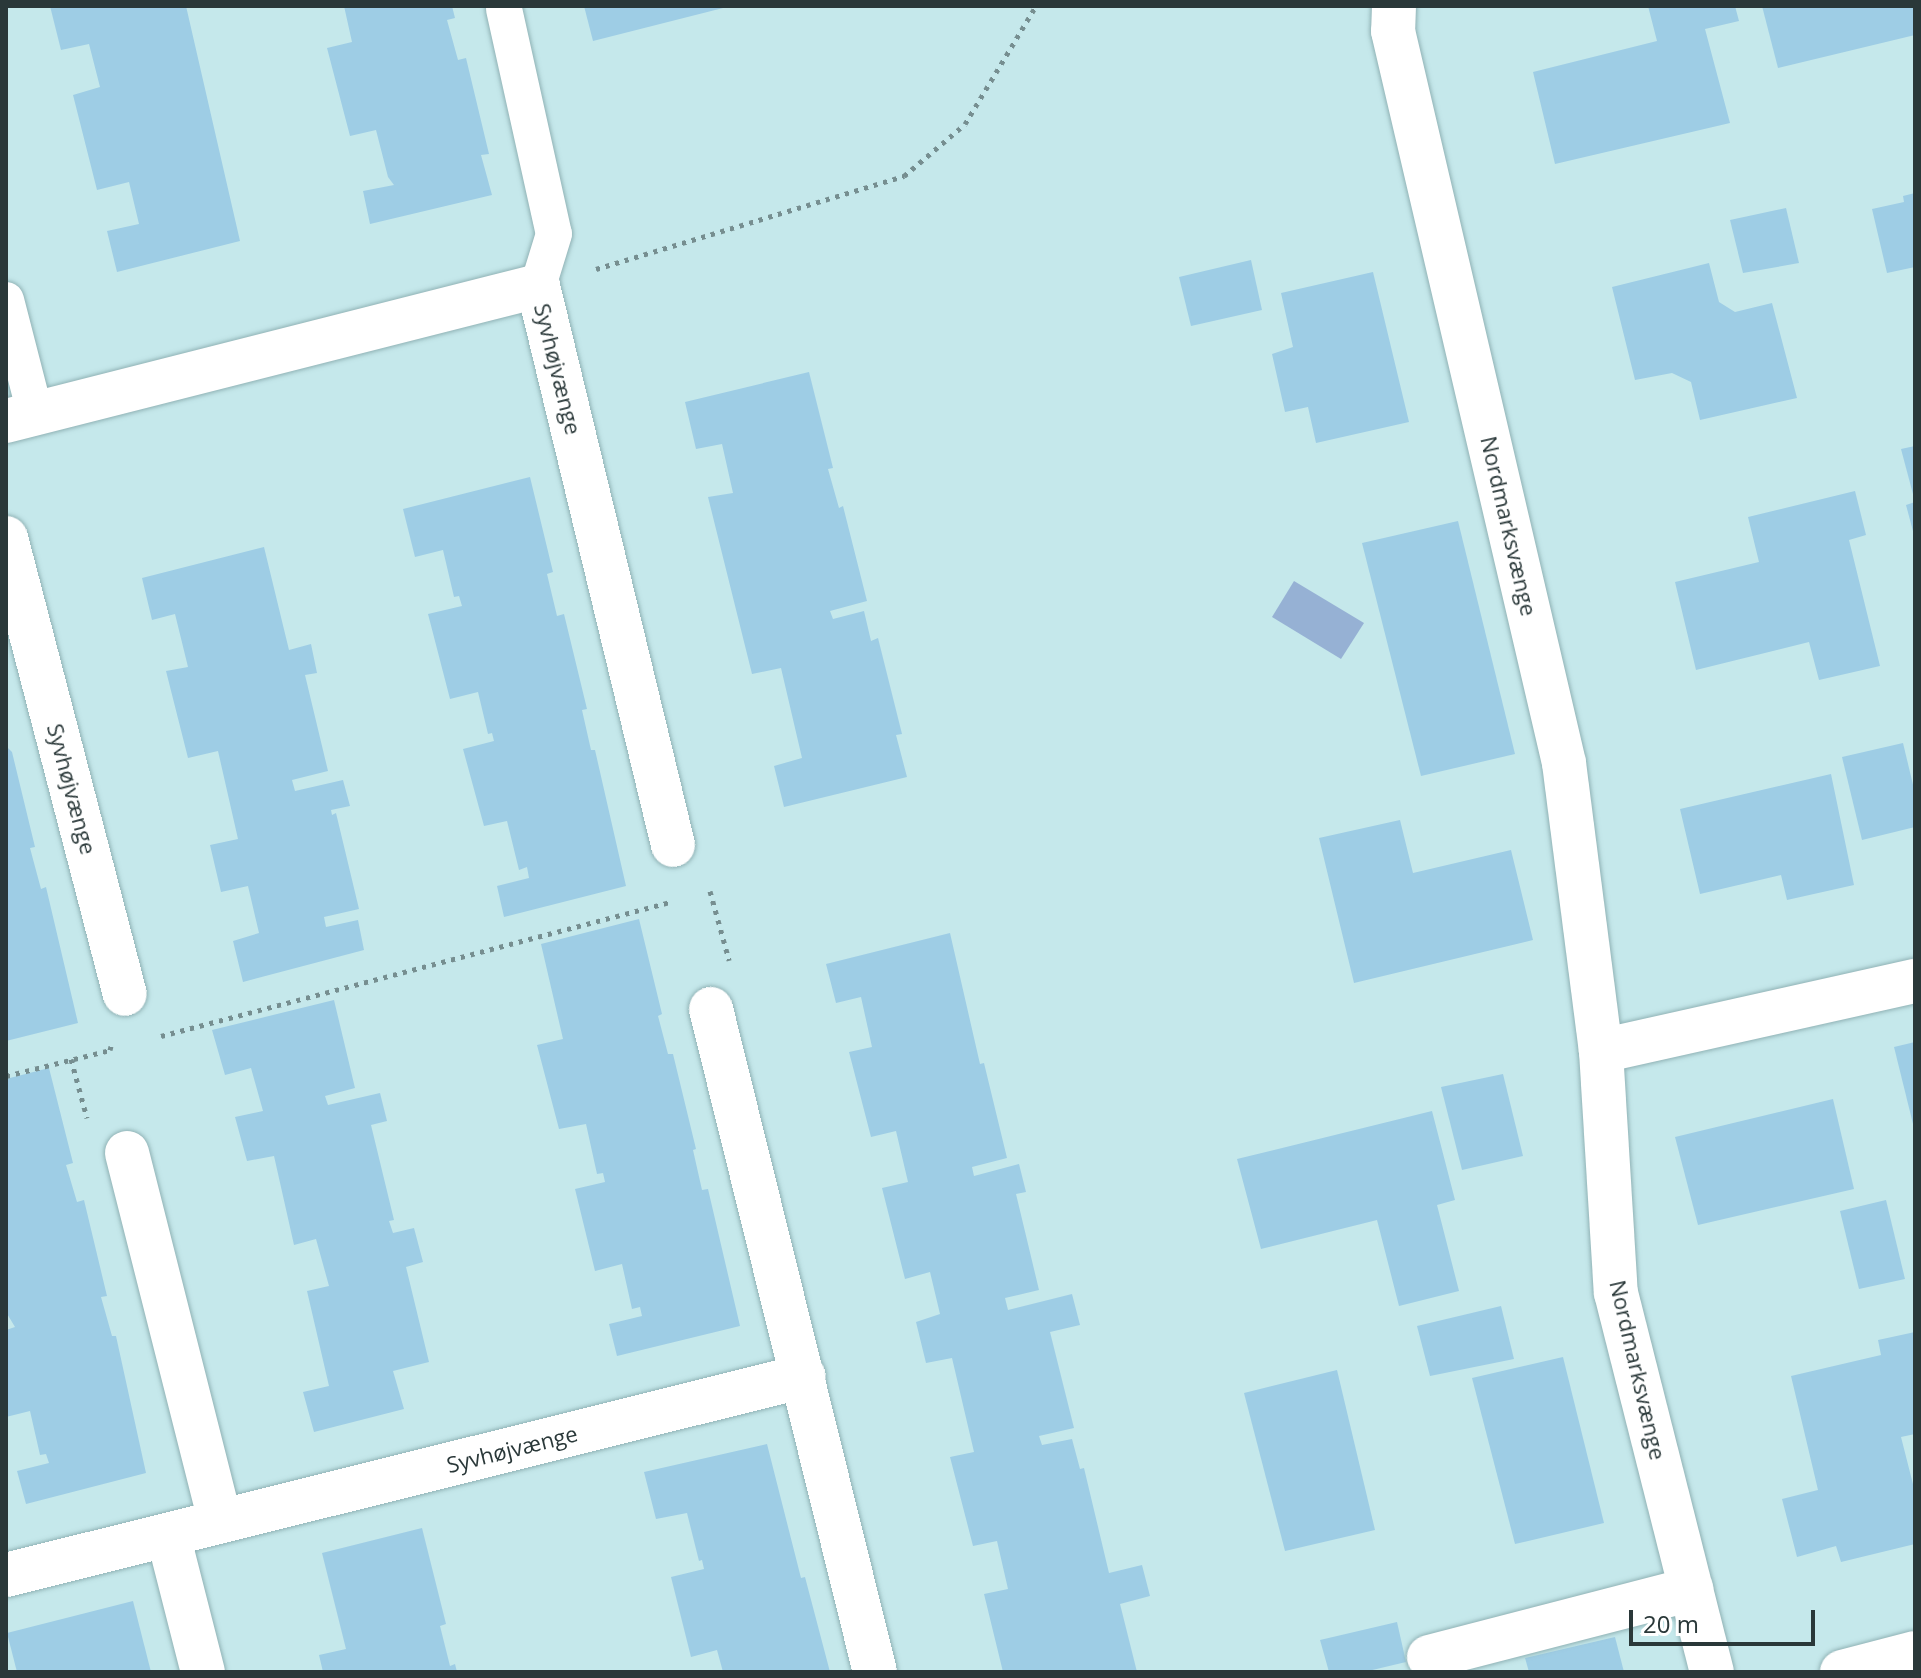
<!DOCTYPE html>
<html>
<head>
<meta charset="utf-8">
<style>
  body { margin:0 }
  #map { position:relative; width:1921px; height:1678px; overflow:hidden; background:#c5e8eb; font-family:"Open Sans",sans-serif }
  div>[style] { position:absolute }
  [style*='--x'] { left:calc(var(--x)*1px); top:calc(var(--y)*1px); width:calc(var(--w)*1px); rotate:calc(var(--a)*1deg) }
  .water>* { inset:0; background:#96b1d4 }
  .building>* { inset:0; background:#9ecde5 }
  .path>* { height:5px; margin-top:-2.5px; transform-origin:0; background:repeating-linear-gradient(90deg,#768e90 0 4px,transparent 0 10px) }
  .roads { filter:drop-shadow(0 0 2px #90b2b5) drop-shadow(0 0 2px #90b2b5) }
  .service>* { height:36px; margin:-18px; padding:0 18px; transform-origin:18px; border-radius:18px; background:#fff }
  .minor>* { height:44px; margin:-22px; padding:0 22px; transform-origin:22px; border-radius:22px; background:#fff }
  span { translate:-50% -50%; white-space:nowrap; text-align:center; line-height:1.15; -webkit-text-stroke:6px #fff; paint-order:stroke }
  .street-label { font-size:22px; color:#2a3839 }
  .frame { position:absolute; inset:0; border:8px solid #2a3839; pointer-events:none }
  .scale { position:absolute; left:1629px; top:1610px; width:186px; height:36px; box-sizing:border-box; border:4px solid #2a3839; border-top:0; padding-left:10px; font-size:24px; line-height:28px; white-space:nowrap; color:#2a3839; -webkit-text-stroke:6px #fff; paint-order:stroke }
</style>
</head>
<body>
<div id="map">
  <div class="water">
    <div style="clip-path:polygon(1294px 581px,1364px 623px,1341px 659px,1272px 617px)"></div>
  </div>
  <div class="building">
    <div style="clip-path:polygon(50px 6px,186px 6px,240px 241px,117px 272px,107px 231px,139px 224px,129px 182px,97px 190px,73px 95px,100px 87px,89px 44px,61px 50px)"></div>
    <div style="clip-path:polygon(344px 6px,452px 6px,455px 18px,447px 20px,458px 60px,466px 58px,489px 154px,481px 155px,492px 195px,370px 224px,363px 191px,394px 185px,388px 177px,376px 130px,350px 136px,327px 48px,352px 42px)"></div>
    <div style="clip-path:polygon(584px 6px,727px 6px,727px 7px,593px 41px)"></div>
    <div style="clip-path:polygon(1648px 6px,1735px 6px,1739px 21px,1705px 29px,1730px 123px,1555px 164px,1533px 72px,1657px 41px)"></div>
    <div style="clip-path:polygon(1762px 6px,1915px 6px,1915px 35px,1778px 68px)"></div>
    <div style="clip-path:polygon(1915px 193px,1915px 267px,1887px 273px,1872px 209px,1904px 202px,1903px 196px)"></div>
    <div style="clip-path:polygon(1786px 208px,1799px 263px,1743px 273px,1730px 220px)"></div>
    <div style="clip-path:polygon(1251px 260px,1262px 310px,1191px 326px,1179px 277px)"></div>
    <div style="clip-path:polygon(1709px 263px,1719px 302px,1735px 312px,1772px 303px,1797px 398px,1700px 420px,1691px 382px,1672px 373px,1635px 380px,1612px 287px)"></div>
    <div style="clip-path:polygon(1373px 272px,1409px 422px,1316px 443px,1308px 407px,1285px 412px,1272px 354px,1293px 347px,1281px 293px)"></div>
    <div style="clip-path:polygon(809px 372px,833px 468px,828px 469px,839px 508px,843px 506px,867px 601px,830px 611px,833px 619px,864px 611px,871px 641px,878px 638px,902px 734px,896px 735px,907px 777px,784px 807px,774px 766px,802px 758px,781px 668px,752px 674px,708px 497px,733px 493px,722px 444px,696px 449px,685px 402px)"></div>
    <div style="clip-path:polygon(1915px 446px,1915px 498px,1914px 498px,1901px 449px)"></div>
    <div style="clip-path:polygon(530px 477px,553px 572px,547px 574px,557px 616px,564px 614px,587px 709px,582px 710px,591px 750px,595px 750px,626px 886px,504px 917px,497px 886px,529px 878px,527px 867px,519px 870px,507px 821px,484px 826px,463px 749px,494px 741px,492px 733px,488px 734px,478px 692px,450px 699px,428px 614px,462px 606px,459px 596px,454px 597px,443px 550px,415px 557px,403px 509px)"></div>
    <div style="clip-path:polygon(1855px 491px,1866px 535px,1849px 540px,1880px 666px,1819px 680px,1809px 642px,1696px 670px,1675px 582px,1759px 562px,1748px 517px)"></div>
    <div style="clip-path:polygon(1915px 502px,1915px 535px,1914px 535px,1906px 505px)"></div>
    <div style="clip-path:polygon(1458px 521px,1515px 754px,1421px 776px,1362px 543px)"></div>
    <div style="clip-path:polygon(264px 547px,289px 650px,311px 644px,317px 673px,305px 675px,328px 771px,292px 780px,295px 791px,343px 780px,350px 806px,331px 810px,332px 815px,336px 813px,359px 909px,324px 917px,326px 927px,358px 920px,364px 950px,243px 982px,233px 941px,259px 933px,248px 886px,221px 892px,210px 845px,238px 839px,218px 751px,188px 758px,166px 671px,188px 667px,175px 614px,152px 620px,142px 578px)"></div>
    <div style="clip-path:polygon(1903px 743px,1915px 793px,1915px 827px,1862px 840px,1842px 757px)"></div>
    <div style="clip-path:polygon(6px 746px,12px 752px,35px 847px,30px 848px,41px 889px,46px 887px,78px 1023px,6px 1041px)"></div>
    <div style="clip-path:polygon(1831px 774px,1854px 885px,1787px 900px,1781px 875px,1700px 894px,1680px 809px)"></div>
    <div style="clip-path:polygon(1400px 820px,1413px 873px,1511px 850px,1533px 940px,1354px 983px,1319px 838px)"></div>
    <div style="clip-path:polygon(639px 919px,662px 1014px,658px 1016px,668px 1054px,673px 1054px,696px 1149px,693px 1150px,702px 1190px,708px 1189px,740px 1326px,617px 1356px,609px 1324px,642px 1316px,640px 1307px,632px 1309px,622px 1264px,595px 1271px,575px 1189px,605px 1182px,603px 1173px,597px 1174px,586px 1124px,559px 1129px,537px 1045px,563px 1039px,541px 944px)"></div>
    <div style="clip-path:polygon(950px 933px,980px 1064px,984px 1063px,1007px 1158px,972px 1167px,974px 1176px,1019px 1164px,1026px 1192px,1016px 1194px,1039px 1290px,1005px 1298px,1008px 1310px,1072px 1294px,1080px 1325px,1050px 1332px,1074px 1428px,1039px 1436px,1042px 1445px,1072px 1439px,1080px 1469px,1084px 1468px,1109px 1573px,1142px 1565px,1150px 1596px,1120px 1604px,1137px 1672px,1003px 1672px,984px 1594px,1008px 1589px,997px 1541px,973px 1546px,950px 1457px,974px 1452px,952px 1358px,926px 1363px,916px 1322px,940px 1314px,930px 1272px,905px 1279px,882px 1188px,908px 1182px,896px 1131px,871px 1137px,849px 1052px,872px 1047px,861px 997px,836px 1003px,826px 964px)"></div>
    <div style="clip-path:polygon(334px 1000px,355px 1088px,325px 1096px,328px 1105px,380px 1093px,387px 1121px,371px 1125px,394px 1220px,389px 1221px,393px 1233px,414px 1228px,423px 1262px,406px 1267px,429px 1362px,393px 1371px,404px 1409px,314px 1432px,303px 1392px,329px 1386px,307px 1291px,329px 1286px,316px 1239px,294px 1245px,274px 1156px,247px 1161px,235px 1117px,263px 1111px,251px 1068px,225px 1075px,212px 1030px)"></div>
    <div style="clip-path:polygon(1915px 1042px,1915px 1128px,1914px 1128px,1894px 1047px)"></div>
    <div style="clip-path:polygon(49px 1068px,73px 1163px,66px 1165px,77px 1202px,84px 1200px,107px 1296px,101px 1297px,112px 1336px,116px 1336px,146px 1473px,26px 1504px,17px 1471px,49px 1463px,46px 1454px,40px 1455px,30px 1411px,6px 1417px,6px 1330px,15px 1327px,6px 1312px,6px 1079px)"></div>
    <div style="clip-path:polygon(1503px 1074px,1523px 1156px,1462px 1170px,1441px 1087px)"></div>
    <div style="clip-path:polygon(1833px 1099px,1854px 1189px,1698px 1225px,1675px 1137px)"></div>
    <div style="clip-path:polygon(1432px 1111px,1455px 1200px,1437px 1205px,1459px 1291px,1399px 1306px,1377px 1220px,1261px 1249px,1237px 1159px)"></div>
    <div style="clip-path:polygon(1886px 1200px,1905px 1279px,1859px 1289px,1840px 1211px)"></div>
    <div style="clip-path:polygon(1501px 1306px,1514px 1359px,1430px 1376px,1417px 1326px)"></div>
    <div style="clip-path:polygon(1915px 1332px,1915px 1434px,1901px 1437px,1915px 1492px,1915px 1544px,1841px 1562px,1836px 1546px,1797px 1557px,1782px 1499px,1818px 1490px,1791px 1376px,1881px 1355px,1878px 1340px)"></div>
    <div style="clip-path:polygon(1563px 1357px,1604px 1523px,1515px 1544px,1472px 1378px)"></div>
    <div style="clip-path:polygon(1337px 1370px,1375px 1530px,1285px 1551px,1244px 1393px)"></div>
    <div style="clip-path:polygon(767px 1444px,801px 1578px,805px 1577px,830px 1672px,723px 1672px,717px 1650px,691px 1657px,671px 1577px,704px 1569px,702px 1560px,699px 1561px,687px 1513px,656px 1519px,644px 1472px)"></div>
    <div style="clip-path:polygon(422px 1528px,446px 1624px,440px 1626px,450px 1666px,455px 1664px,457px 1672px,323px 1672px,319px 1655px,346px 1649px,322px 1553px)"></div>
    <div style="clip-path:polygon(133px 1601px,151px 1672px,17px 1672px,7px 1633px)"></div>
    <div style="clip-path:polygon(1397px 1622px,1406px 1662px,1364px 1672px,1329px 1672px,1320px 1640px)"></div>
    <div style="clip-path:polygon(1615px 1637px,1624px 1672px,1529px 1672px,1525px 1658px)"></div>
  </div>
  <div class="path">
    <div style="--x:596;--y:269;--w:322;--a:-16.8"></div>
    <div style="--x:904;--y:176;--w:80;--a:-40.4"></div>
    <div style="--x:965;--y:124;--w:138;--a:-59"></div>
    <div style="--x:710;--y:891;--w:72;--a:74.6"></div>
    <div style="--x:161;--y:1036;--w:526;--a:-14.75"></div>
    <div style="--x:71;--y:1059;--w:61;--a:74.8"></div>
    <div style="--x:6;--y:1076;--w:107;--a:-14"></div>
    <div style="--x:110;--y:1050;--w:4;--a:-76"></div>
  </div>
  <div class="roads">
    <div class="service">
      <div style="--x:504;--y:9;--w:230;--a:77.5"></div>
      <div style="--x:554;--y:234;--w:54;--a:107.1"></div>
      <div style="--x:6;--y:300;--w:117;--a:75.6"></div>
    </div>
    <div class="minor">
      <div style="--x:1394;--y:6;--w:25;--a:92"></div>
      <div style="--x:1393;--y:31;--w:752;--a:76.85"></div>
      <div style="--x:1564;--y:763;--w:290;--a:82.7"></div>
      <div style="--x:1601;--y:1051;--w:242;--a:86.5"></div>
      <div style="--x:1616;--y:1293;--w:391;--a:75.8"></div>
      <div style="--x:6;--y:421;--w:549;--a:-14.24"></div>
      <div style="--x:538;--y:286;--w:575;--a:76.42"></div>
      <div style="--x:6;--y:538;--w:471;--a:75.4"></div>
      <div style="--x:711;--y:1009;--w:683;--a:76.11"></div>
      <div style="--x:1601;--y:1051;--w:322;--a:-12.6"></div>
      <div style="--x:127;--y:1153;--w:380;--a:75.8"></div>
      <div style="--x:168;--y:1535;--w:141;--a:75.7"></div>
      <div style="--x:6;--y:1575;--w:822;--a:-14"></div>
      <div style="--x:1429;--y:1657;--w:271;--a:-14.5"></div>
      <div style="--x:1842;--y:1672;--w:75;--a:-14.6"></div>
    </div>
  </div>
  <div class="street-label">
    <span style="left:558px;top:369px;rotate:76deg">Syvhøjvænge</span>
    <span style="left:1509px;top:526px;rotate:77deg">Nordmarksvænge</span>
    <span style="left:72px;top:789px;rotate:75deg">Syvhøjvænge</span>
    <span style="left:1638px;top:1370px;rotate:77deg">Nordmarksvænge</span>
    <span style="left:512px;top:1449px;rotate:-14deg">Syvhøjvænge</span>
  </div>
  <div class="frame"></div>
  <div class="scale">20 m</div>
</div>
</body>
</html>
